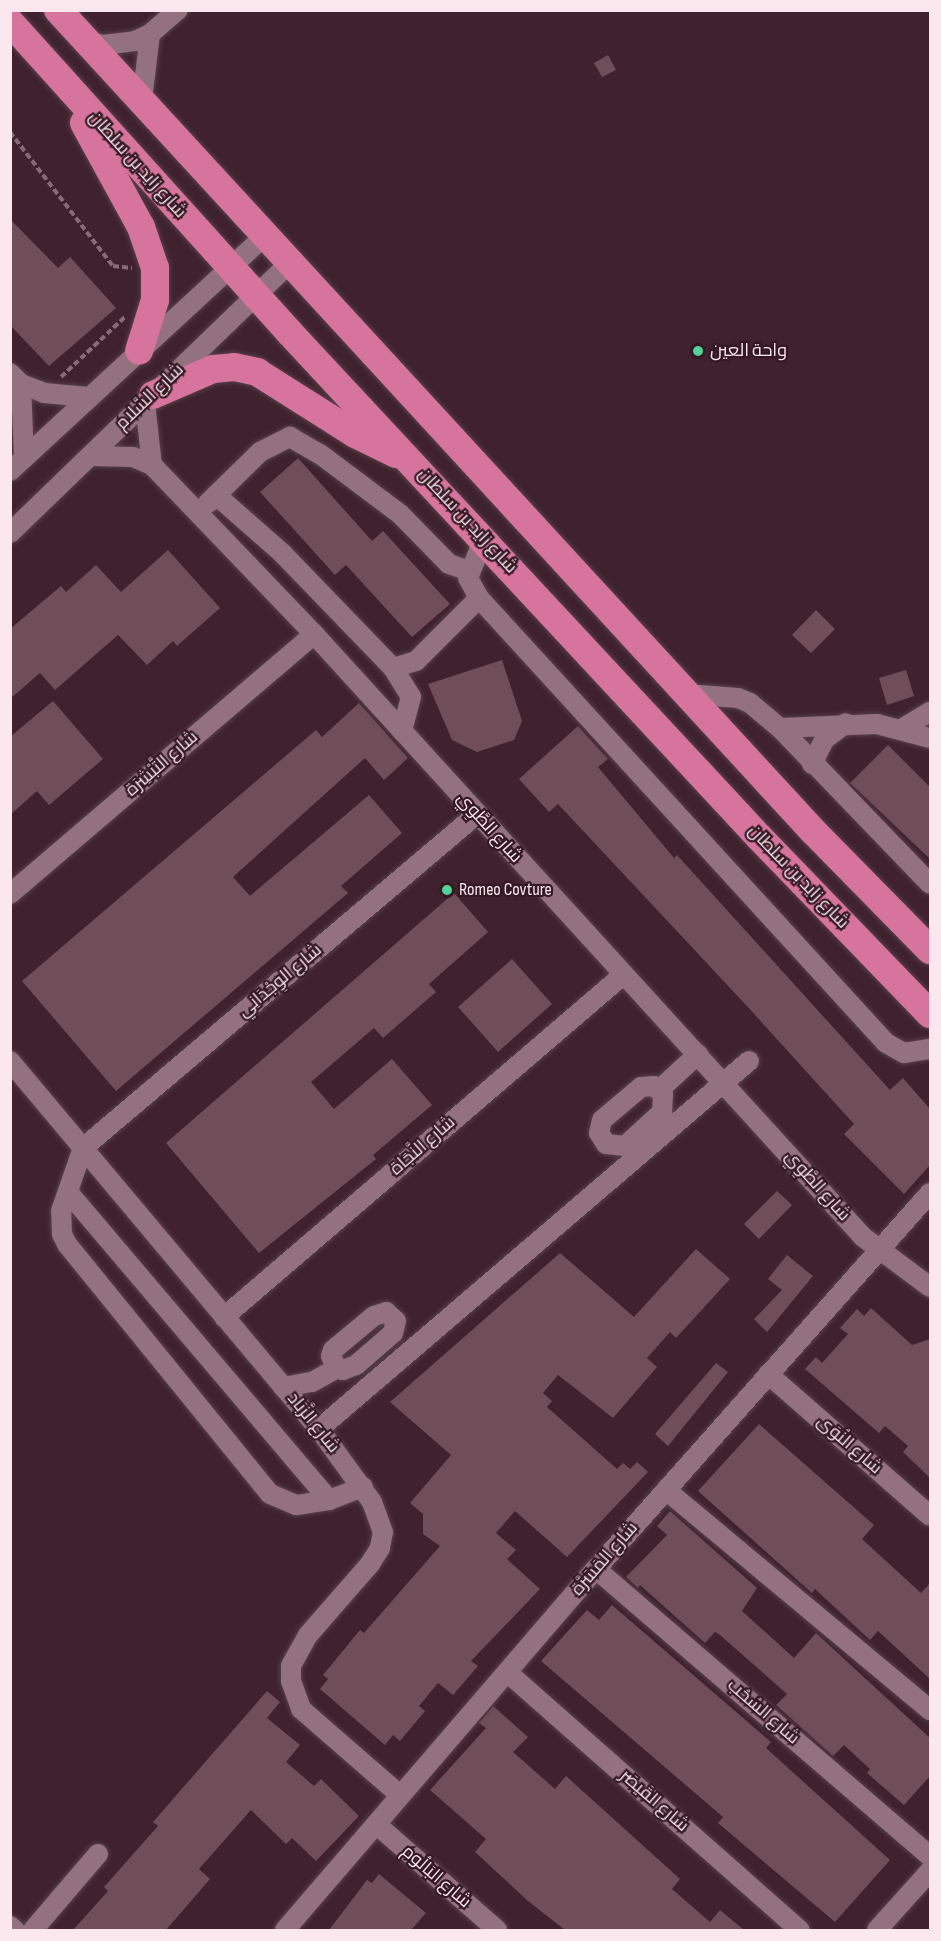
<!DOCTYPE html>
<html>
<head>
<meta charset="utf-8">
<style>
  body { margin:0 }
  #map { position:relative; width:941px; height:1941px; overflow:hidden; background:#3f222e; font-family:"Sofia Sans Condensed",Cairo,sans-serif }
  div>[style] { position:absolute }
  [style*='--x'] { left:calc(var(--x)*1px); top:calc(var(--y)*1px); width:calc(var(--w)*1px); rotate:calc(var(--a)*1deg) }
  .building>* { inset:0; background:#6f4e5a }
  .path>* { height:4px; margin-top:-2px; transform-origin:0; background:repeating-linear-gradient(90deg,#856b75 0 6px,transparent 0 9px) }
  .roads { filter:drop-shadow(0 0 2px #58404a) drop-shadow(0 0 2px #58404a) }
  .minor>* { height:20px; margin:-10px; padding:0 10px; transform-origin:10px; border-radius:10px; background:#94717e }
  .highway>* { height:28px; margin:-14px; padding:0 14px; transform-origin:14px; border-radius:14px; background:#d7749d }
  .dots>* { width:16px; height:16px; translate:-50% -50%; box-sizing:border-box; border:3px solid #341924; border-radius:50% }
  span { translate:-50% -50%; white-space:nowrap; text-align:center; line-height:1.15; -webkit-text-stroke:4.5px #341924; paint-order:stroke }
  .street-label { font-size:18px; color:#fbe7ee }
  .poi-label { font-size:18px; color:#fbe7ee }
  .left { translate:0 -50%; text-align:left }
  .frame { position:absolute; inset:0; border:12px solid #fbe7ee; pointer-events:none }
</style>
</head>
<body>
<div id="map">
  <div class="building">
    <div style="clip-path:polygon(608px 55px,616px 70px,602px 77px,594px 63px)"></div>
    <div style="clip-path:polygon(10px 219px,58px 268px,70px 257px,116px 308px,49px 366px,10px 325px)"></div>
    <div style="clip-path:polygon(298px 458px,372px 541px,383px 531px,450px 604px,412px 637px,346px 565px,335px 575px,260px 492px)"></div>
    <div style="clip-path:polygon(168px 550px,220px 608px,177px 646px,173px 641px,147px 665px,118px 635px,55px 690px,40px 673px,10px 699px,10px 629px,61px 586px,66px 592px,96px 565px,121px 592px)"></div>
    <div style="clip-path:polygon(816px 610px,835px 629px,811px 653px,792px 635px)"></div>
    <div style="clip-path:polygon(502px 660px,522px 721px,514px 740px,477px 752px,452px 740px,428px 684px)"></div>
    <div style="clip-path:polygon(906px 670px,914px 696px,887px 705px,879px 678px)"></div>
    <div style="clip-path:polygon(53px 701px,103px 759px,49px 805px,37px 791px,10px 815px,10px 737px)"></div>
    <div style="clip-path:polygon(359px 703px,408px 758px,384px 780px,365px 758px,233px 877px,250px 896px,369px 795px,402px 833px,341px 886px,348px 893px,116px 1091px,22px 981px,316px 730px,322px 737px)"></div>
    <div style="clip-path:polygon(578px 726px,608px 759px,598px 767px,674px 858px,677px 855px,890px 1090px,903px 1078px,930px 1109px,930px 1165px,904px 1194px,844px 1134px,854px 1124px,746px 1005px,558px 804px,549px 812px,519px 779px)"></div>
    <div style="clip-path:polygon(888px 745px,930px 787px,930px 859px,850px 783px)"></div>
    <div style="clip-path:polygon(454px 893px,488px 932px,429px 984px,436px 992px,383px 1038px,374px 1028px,311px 1082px,334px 1109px,392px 1059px,432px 1105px,373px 1155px,376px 1159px,259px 1253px,166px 1143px)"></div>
    <div style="clip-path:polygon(512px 959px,552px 1004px,498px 1052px,458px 1007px)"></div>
    <div style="clip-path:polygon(777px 1191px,792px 1205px,759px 1239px,744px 1224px)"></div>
    <div style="clip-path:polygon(696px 1249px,730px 1279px,676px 1338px,670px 1332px,647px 1358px,657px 1367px,613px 1418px,558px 1375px,543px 1393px,552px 1401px,547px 1407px,617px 1469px,623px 1463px,630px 1469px,637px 1462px,648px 1472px,567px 1557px,515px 1511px,496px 1533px,516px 1550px,507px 1559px,540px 1589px,471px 1661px,478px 1666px,453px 1695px,438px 1683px,419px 1706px,425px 1711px,400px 1741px,393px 1735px,385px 1745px,320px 1689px,328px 1679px,323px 1675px,360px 1630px,364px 1633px,440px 1546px,423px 1534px,423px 1514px,410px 1503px,451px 1455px,390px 1402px,560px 1253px,634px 1317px)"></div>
    <div style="clip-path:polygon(787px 1255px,813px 1276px,767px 1332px,754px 1319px,782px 1290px,768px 1279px)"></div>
    <div style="clip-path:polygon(871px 1308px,912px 1345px,930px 1339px,930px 1478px,903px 1452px,908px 1446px,885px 1426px,879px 1433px,805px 1369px,816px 1357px,822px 1363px,848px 1334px,840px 1328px,857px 1309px,864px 1316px)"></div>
    <div style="clip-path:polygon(716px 1363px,728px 1372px,668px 1446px,655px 1434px)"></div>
    <div style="clip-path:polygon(759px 1424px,874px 1525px,862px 1539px,921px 1593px,930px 1583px,930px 1679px,878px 1631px,870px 1640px,815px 1589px,812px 1593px,698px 1491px)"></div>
    <div style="clip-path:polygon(670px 1511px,757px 1588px,742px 1611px,794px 1658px,816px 1633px,930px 1738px,930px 1776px,904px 1805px,867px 1773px,870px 1769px,844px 1745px,833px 1756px,776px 1705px,787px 1694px,720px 1635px,715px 1632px,705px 1643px,640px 1585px,638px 1588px,626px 1577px,667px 1535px,657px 1526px)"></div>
    <div style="clip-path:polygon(612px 1605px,771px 1742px,766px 1748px,890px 1860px,835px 1922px,718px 1823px,723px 1817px,541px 1661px,587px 1610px,599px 1620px)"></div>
    <div style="clip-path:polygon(267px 1691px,280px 1702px,267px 1718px,300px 1745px,286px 1762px,314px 1786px,321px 1779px,359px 1816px,316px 1861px,292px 1838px,286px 1844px,251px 1810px,199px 1869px,210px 1879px,166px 1930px,73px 1930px,108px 1891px,104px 1887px,158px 1826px,153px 1822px)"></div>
    <div style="clip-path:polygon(493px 1706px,528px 1737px,513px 1752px,555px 1789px,566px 1776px,680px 1879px,672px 1889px,710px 1922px,720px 1910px,744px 1930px,565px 1930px,528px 1901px,475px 1852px,486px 1839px,430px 1790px,486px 1728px,479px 1723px)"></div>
    <div style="clip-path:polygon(379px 1874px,426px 1913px,411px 1930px,329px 1930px,367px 1880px,372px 1883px)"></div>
  </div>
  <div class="path">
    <div style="--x:10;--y:132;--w:169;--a:52.5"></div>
    <div style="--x:113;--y:266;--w:19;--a:6"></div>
    <div style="--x:61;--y:377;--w:89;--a:-43.2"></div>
  </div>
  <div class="roads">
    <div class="minor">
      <div style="--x:87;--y:41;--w:16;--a:14"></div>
      <div style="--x:103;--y:45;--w:32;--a:-7"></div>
      <div style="--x:135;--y:41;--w:17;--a:-25"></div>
      <div style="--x:150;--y:34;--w:37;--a:-41"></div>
      <div style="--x:142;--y:100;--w:66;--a:-83.1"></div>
      <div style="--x:10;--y:373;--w:16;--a:45"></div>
      <div style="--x:21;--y:384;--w:25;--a:21"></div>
      <div style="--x:44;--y:393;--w:45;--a:5.1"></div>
      <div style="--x:21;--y:384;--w:74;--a:87.7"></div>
      <div style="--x:145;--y:403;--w:62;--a:83.6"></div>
      <div style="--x:90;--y:456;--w:43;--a:1.3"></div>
      <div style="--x:133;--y:457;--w:21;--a:23"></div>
      <div style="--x:152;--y:465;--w:234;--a:46.2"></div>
      <div style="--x:314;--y:634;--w:815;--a:47.68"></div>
      <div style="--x:863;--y:1237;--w:84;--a:36.7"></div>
      <div style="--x:10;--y:471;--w:348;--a:-42.7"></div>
      <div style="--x:216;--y:495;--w:88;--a:41.3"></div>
      <div style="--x:282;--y:553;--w:160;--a:46"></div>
      <div style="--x:393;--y:668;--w:24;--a:-17"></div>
      <div style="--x:416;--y:661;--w:89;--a:-45"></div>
      <div style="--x:208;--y:503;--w:73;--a:-44.4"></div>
      <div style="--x:260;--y:452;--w:34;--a:-27"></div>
      <div style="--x:290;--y:437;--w:34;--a:30"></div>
      <div style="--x:320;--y:454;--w:100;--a:36.9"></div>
      <div style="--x:400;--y:514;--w:70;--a:45.6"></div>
      <div style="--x:449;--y:564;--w:21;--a:19"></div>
      <div style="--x:10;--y:533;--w:390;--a:-44"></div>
      <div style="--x:484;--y:538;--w:43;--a:111.8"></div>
      <div style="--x:468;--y:578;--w:23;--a:61"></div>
      <div style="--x:479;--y:598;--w:603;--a:47.55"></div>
      <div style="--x:886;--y:1043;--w:21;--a:29"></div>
      <div style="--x:904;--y:1053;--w:26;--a:-9"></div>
      <div style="--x:393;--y:668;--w:34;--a:58"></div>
      <div style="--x:411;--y:697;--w:35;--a:105"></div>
      <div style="--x:687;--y:694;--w:51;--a:4.5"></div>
      <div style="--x:738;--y:698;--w:13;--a:23"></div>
      <div style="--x:750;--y:703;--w:39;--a:40"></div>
      <div style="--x:780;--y:728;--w:97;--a:-2.4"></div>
      <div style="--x:877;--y:724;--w:55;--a:14.8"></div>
      <div style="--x:780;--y:728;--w:216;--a:46.1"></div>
      <div style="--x:903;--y:728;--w:31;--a:-31"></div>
      <div style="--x:812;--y:764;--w:28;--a:-63"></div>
      <div style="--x:825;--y:739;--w:26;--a:-37"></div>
      <div style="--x:10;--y:894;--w:400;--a:-40.5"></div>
      <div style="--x:10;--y:1061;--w:481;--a:50"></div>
      <div style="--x:319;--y:1429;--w:90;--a:54"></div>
      <div style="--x:372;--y:1502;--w:32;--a:70"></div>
      <div style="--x:383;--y:1532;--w:16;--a:101"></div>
      <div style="--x:380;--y:1548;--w:19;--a:122"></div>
      <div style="--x:370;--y:1564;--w:94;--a:131.1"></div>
      <div style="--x:308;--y:1635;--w:35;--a:119"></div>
      <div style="--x:291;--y:1666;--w:15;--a:90"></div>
      <div style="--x:291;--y:1681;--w:30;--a:70"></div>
      <div style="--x:301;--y:1709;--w:131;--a:41"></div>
      <div style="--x:654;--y:1086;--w:12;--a:42"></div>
      <div style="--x:663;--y:1094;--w:18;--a:93"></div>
      <div style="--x:662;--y:1112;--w:50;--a:137.4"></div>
      <div style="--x:625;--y:1146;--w:19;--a:-174"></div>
      <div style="--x:606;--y:1144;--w:13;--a:-122"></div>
      <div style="--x:599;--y:1133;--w:13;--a:-77"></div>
      <div style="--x:602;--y:1120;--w:51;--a:-40.2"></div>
      <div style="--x:641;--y:1087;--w:13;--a:-4"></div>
      <div style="--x:659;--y:1090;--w:53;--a:-42.7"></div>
      <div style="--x:68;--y:1192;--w:404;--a:49.7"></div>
      <div style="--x:386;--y:1312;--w:13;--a:42"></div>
      <div style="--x:396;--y:1321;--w:12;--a:104"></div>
      <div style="--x:393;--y:1333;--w:49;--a:139.1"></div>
      <div style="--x:356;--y:1365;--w:14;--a:159"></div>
      <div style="--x:343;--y:1370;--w:6;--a:-162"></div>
      <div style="--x:337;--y:1368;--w:13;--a:-117"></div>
      <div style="--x:331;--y:1356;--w:6;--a:-72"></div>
      <div style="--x:333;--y:1350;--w:53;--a:-39.7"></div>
      <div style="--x:374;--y:1316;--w:13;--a:-18"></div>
      <div style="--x:224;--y:1317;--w:526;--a:-40.6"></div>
      <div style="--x:768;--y:1374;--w:215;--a:41.2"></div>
      <div style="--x:283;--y:1387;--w:29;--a:-10"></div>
      <div style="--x:312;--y:1382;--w:29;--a:-29"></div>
      <div style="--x:319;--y:1429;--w:566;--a:-40.56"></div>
      <div style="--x:363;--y:1487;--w:36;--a:159"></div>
      <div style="--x:329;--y:1500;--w:33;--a:171"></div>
      <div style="--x:296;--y:1505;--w:28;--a:-157"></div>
      <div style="--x:270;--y:1494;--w:322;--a:-129.1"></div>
      <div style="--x:67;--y:1244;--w:11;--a:-117"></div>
      <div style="--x:62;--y:1234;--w:23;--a:-92"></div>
      <div style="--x:61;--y:1211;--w:67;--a:-70.8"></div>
      <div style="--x:83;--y:1148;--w:515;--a:-40.28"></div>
      <div style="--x:666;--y:1490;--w:344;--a:39.8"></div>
      <div style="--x:596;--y:1569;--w:440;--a:40.7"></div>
      <div style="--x:507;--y:1672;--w:390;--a:41.4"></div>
      <div style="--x:376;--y:1824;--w:161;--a:41.2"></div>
      <div style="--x:10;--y:1926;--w:6;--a:39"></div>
      <div style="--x:33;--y:1930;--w:100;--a:-49.5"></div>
      <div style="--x:285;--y:1930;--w:476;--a:-49.3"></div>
      <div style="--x:596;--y:1569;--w:503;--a:-48.39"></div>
      <div style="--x:877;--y:1930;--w:79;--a:-48.1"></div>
    </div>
    <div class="highway">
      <div style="--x:58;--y:10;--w:1115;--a:47.4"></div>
      <div style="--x:813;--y:831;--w:167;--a:45.5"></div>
      <div style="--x:10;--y:22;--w:418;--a:48"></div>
      <div style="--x:290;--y:333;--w:688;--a:47.06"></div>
      <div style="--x:759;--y:837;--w:246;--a:46"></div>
      <div style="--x:84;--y:123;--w:119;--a:61.3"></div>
      <div style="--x:141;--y:227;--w:43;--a:71.1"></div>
      <div style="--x:155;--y:268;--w:32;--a:90"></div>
      <div style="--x:155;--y:300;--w:53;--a:107.4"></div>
      <div style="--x:153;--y:395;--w:65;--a:-23.4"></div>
      <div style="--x:213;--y:369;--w:21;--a:-5"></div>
      <div style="--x:234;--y:367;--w:24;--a:12"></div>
      <div style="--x:257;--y:372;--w:116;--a:32.3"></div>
      <div style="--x:355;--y:434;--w:46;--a:26"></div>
    </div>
  </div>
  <div class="dots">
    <div style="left:698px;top:351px;background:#4ed399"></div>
    <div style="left:447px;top:890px;background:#4ed399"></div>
  </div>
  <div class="street-label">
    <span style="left:137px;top:165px;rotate:48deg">شارع زايد بن سلطان</span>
    <span style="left:150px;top:397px;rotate:-44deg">شارع السَّلام</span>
    <span style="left:467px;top:521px;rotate:47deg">شارع زايد بن سلطان</span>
    <span style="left:162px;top:764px;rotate:-41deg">شارع التَّبْشِرَة</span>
    <span style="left:489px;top:828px;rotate:48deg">شارع الطَّوِي</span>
    <span style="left:798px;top:877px;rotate:46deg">شارع زايد بن سلطان</span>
    <span style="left:280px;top:981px;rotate:-40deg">شارع الوِجْدَانِي</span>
    <span style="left:423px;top:1146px;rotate:-41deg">شارع النَّجَاة</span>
    <span style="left:817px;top:1186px;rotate:48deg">شارع الطَّوِي</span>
    <span style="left:313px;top:1423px;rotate:51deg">شارع الزَّبَاد</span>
    <span style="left:849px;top:1445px;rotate:41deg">شارع النُوَى</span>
    <span style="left:605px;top:1559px;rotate:-49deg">شارع المَسَرَّة</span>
    <span style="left:763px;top:1712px;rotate:41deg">شارع السُحُب</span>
    <span style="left:654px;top:1801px;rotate:41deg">شارع القَيصَر</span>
    <span style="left:436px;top:1877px;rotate:41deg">شارع البَالُوم</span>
  </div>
  <div class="poi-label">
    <span class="left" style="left:710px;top:351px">واحة العين</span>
    <span class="left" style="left:459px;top:890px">Romeo Covture</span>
  </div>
  <div class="frame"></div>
</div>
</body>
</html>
